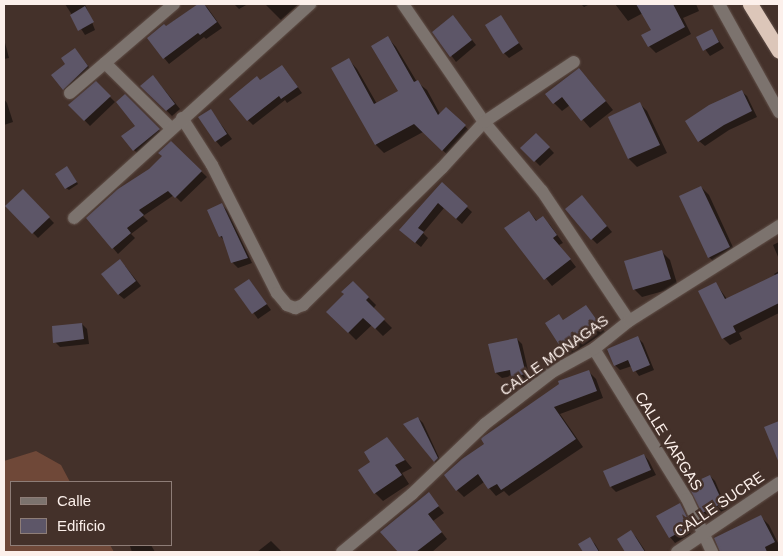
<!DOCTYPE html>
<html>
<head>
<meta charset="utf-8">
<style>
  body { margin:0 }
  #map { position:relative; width:783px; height:556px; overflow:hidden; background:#44312a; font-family:Arial,sans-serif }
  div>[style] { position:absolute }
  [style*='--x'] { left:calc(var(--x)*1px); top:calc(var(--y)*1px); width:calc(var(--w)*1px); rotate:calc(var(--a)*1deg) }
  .green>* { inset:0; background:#6f4838 }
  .shadow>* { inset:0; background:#0007 }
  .building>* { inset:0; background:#5d5668 }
  .roads { filter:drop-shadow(0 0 1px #615049) drop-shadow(0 0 1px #615049) }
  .minor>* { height:12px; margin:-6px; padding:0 6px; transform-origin:6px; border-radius:6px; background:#7c736e }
  .highway>* { height:15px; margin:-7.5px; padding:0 7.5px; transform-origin:7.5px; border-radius:7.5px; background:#dcc6b9 }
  span { translate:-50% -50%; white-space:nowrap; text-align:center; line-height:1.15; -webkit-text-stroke:5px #44312a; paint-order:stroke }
  .street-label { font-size:15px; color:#fcf0eb }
  .frame { position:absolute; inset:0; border:5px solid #fcf0eb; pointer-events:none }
  .legend { position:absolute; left:10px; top:481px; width:162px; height:65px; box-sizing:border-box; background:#44312a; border:1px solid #8e7d77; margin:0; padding:6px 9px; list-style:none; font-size:15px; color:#fcf0eb }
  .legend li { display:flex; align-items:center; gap:10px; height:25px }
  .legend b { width:25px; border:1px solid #8e7d77 }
</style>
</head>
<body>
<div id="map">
  <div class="green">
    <div style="clip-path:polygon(36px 451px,61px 465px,70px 482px,11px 482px,11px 545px,110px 545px,114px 552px,4px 552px,4px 461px)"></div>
  </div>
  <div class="shadow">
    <div style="clip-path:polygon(65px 4px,85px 4px,95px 30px,85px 35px)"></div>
    <div style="clip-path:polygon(200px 4px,207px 7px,222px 28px,206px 39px,204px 37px,169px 64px,148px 38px)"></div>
    <div style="clip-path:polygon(234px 4px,248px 4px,239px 9px)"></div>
    <div style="clip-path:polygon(265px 4px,299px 4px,281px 20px)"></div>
    <div style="clip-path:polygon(581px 4px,590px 4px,584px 7px)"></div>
    <div style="clip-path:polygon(615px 4px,696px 4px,699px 11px,683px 18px,691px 34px,656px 53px,649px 46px,653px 31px,643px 13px,628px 21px)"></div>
    <div style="clip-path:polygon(501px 17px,523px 49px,509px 58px,504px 53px)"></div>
    <div style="clip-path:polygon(458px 22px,476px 45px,456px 62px,434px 32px)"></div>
    <div style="clip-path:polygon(711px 30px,724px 48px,710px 56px,697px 38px)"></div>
    <div style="clip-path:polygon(388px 38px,396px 47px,417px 82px,427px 90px,440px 114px,446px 108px,474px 135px,452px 159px,423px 132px,384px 153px,376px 145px,349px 60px,357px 69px,377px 104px,399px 92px)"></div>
    <div style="clip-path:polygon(4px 39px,9px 58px,4px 59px)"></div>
    <div style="clip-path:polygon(75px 49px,92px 71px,68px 93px,64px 89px)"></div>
    <div style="clip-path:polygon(287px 72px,302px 93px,287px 103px,285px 100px,253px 125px,248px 120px,260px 81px)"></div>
    <div style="clip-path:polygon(587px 78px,613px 110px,590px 128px,570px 105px,562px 111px,554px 103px)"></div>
    <div style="clip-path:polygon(158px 82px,180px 109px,172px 116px,142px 86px)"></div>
    <div style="clip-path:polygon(96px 83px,115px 102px,90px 126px,70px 105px)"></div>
    <div style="clip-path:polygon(741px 91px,747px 96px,757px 117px,729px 130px,705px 146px,699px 141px)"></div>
    <div style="clip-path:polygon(125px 96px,167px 138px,142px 158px,134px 150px,136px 126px)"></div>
    <div style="clip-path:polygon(4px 99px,7px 103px,13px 122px,4px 125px)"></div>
    <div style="clip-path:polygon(639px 103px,647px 111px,667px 153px,637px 167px,629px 159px,609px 117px)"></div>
    <div style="clip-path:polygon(211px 111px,232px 139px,221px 147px,216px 141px)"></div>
    <div style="clip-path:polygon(536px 134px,554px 153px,540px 166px,522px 148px)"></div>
    <div style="clip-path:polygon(171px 142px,207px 177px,181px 202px,174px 195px,143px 216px,148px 221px,131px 234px,135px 238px,118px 254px,113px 248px,149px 170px,163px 156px)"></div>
    <div style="clip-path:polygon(69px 170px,78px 184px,69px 190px,66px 188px)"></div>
    <div style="clip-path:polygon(442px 184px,472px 212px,462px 224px,444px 208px,423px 233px,428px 238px,421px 247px,406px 235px)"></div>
    <div style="clip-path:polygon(701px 187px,709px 195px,737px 256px,717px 265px,709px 257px)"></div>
    <div style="clip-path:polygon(23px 191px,54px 223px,38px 238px,7px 206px)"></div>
    <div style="clip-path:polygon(587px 202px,612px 232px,597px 244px,592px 239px)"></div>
    <div style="clip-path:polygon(222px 205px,227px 210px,252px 263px,238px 268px,233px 263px,225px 241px,220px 236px)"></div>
    <div style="clip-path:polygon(529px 212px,538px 222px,543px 218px,550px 225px,563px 243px,559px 245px,576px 267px,552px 286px,506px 229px)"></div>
    <div style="clip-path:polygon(779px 242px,779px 259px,773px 245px)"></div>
    <div style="clip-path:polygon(662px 252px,670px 260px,678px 287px,642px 297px,634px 289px)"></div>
    <div style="clip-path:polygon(125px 266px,141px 286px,124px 299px,118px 294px)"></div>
    <div style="clip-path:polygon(779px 271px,779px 313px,739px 333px,742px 339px,730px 345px,723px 338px,716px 284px,727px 299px,776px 276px,774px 274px)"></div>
    <div style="clip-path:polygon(249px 280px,271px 310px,258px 319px,236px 289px)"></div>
    <div style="clip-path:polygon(353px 282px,376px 305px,373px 309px,392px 328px,383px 336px,372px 325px,356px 340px,328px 312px,345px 294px)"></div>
    <div style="clip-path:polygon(586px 306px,605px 332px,570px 355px,546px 323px,559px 315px,564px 321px)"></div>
    <div style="clip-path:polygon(82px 324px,87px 329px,89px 344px,60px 347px,55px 342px)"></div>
    <div style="clip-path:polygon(638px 338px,643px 343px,654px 370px,639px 376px,632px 366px,620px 370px,615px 365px)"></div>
    <div style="clip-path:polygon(517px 339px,522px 344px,530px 379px,518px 382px,512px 376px,502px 378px,496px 373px,490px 345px)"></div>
    <div style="clip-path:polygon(588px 371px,596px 379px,603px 398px,560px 414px,583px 447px,509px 496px,504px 491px,496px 496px,484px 482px,464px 497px,457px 490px,486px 445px)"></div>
    <div style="clip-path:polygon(418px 418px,423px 423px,442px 464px,440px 466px,434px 461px)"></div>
    <div style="clip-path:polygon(387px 438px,412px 468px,402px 473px,409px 484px,383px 501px,375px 493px,372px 463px)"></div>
    <div style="clip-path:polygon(644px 455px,649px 461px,656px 475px,616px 492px,611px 487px)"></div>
    <div style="clip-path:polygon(710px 476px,715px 481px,727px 509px,709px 517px,703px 512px)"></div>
    <div style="clip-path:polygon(428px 494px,444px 513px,433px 521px,447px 539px,432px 552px,400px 552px,381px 532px)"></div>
    <div style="clip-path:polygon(680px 505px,692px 525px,687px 527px,691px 534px,675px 543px,670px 537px)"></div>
    <div style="clip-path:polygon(761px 517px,769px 525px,779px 545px,779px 552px,721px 552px,716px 539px)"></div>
    <div style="clip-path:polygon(631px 532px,636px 537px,646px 552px,627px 552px,619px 539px)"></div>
    <div style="clip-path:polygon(590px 539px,595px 544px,600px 552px,584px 552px,580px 544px)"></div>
    <div style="clip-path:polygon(271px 541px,282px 552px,257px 552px)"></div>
    <div style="clip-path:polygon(139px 545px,151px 545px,155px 552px,132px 552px,130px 546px)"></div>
  </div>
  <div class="building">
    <div style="clip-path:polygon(198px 4px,204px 4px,217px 22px,200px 35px,198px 33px,163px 59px,147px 38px,164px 24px,166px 26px)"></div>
    <div style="clip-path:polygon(636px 4px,673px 4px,685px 27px,648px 47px,641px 35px,651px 30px)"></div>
    <div style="clip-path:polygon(85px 6px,94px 22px,78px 31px,70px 15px)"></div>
    <div style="clip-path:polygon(453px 15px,472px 40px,450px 57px,432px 32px)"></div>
    <div style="clip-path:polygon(501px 15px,519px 43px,503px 54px,485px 25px)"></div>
    <div style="clip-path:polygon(712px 29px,719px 42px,703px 51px,696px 37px)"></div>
    <div style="clip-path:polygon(388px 36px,414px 82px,418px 80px,438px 115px,446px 107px,466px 125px,442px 151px,414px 124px,375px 145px,331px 68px,349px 58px,374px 104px,398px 91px,371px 46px)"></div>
    <div style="clip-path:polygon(75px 48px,88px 66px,63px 90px,51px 75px,65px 64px,61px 58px)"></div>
    <div style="clip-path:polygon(282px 65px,298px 87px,281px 99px,279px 96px,247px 121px,229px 99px,257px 76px,260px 80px)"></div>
    <div style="clip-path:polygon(579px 68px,606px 101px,581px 121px,562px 97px,553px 104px,545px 94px)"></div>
    <div style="clip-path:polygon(153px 75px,175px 104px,166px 111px,140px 86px)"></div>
    <div style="clip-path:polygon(96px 81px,111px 96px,84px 121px,68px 105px)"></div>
    <div style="clip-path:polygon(742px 90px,752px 111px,724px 125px,698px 142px,685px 121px,709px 105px)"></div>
    <div style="clip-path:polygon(125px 94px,160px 129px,133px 151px,121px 136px,135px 126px,116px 102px)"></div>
    <div style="clip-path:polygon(640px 102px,660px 145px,628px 159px,608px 117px)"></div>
    <div style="clip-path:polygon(211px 109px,227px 134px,215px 142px,198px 117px)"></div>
    <div style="clip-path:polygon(536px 133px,550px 147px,534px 162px,520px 148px)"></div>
    <div style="clip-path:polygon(171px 141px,202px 171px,175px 198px,168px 191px,139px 210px,144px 215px,127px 228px,131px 233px,112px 249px,86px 218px,118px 189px,149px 169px,162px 156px,158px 153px)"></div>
    <div style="clip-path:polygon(67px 166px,77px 182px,65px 189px,55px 174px)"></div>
    <div style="clip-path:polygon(442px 182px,468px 206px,456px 219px,438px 203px,418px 228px,424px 232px,415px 243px,399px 230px)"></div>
    <div style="clip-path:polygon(701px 186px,730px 247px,708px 258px,679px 196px)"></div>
    <div style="clip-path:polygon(23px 189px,50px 217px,32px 234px,5px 206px)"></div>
    <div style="clip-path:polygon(582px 195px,607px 226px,591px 240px,565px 209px)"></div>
    <div style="clip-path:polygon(222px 203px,248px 258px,231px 263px,222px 236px,219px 237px,207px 210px)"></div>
    <div style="clip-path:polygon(529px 211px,536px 221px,543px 216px,557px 235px,553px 238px,571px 259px,544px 280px,504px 228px)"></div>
    <div style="clip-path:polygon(662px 250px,671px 279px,633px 290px,624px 261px)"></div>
    <div style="clip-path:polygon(120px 259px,136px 281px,118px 295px,101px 274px)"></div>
    <div style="clip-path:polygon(779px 273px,779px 303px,733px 326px,736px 332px,722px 339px,698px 291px,716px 282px,725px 299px)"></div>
    <div style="clip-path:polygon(249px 279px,267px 304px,252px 314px,234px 289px)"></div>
    <div style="clip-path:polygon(353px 281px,369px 297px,366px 300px,385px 319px,375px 329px,363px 318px,348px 333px,326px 312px,344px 294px,341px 292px)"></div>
    <div style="clip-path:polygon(586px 305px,601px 326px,563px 351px,545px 323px,559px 314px,563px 320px)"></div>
    <div style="clip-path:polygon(82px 323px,84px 339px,53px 343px,52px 326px)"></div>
    <div style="clip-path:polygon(638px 336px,650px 365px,633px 372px,628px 360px,614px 366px,607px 349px)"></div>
    <div style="clip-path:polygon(517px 338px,526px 374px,511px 377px,510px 370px,495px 373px,488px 344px)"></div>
    <div style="clip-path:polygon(589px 370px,597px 391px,554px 407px,576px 439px,501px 490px,497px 484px,488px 489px,478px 474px,456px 491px,444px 475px,462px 459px,484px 444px,481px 439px,483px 437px,559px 384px,558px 381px)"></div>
    <div style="clip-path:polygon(418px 417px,438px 458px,434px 462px,403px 424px)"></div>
    <div style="clip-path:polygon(779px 421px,779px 463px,764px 427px)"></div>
    <div style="clip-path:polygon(387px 437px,405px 460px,395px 465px,402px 475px,374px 494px,358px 470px,370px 462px,364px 452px)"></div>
    <div style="clip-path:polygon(644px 454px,651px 470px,610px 487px,603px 471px)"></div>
    <div style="clip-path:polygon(710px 475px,723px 503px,702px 513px,688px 485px)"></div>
    <div style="clip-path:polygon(429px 492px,439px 506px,428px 514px,442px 532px,416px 552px,398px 552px,380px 532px)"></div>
    <div style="clip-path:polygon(680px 503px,688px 519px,683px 521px,687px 528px,669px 538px,656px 516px)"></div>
    <div style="clip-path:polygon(761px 515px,775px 542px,765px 547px,767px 552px,720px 552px,714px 538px)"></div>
    <div style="clip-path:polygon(631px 530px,645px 552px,625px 552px,617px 539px)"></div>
    <div style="clip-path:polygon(590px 537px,599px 552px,583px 552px,578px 544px)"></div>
  </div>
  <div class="roads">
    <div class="minor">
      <div style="--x:403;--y:4;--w:143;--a:55.5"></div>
      <div style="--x:484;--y:122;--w:90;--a:50"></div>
      <div style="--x:542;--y:191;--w:156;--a:56.2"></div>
      <div style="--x:719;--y:4;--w:124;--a:60.9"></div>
      <div style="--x:105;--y:63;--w:93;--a:44.6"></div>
      <div style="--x:70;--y:93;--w:137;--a:-40.6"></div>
      <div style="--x:182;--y:118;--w:56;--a:57.4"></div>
      <div style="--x:212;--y:165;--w:144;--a:63.1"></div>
      <div style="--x:277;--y:293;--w:16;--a:50"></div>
      <div style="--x:287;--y:305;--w:9;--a:21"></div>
      <div style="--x:295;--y:308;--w:9;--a:-21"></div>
      <div style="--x:303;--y:305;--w:195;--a:-44.6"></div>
      <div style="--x:442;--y:168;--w:62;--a:-47.6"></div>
      <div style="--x:484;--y:122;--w:108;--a:-33.7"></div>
      <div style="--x:74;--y:218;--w:319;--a:-42.2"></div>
      <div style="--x:594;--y:349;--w:176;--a:58.2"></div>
      <div style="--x:687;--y:499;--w:59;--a:64.7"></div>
      <div style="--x:342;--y:552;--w:91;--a:-39.6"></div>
      <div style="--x:412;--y:494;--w:101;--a:-43.8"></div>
      <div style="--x:485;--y:424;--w:85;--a:-37.8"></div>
      <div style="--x:552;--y:372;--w:48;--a:-28.7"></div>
      <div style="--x:594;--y:349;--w:45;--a:-38.7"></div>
      <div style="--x:629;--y:321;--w:178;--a:-32.3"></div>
      <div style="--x:677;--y:552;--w:123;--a:-34.1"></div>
    </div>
    <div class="highway">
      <div style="--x:750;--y:4;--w:55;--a:58.3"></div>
    </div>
  </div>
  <div class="street-label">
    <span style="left:554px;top:355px;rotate:-35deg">CALLE MONAGAS</span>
    <span style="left:669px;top:441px;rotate:58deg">CALLE VARGAS</span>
    <span style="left:719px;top:504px;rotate:-34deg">CALLE SUCRE</span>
  </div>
  <div class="frame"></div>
  <ul class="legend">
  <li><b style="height:6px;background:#7c736e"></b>Calle</li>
  <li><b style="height:14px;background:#5d5668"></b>Edificio</li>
  </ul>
</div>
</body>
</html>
